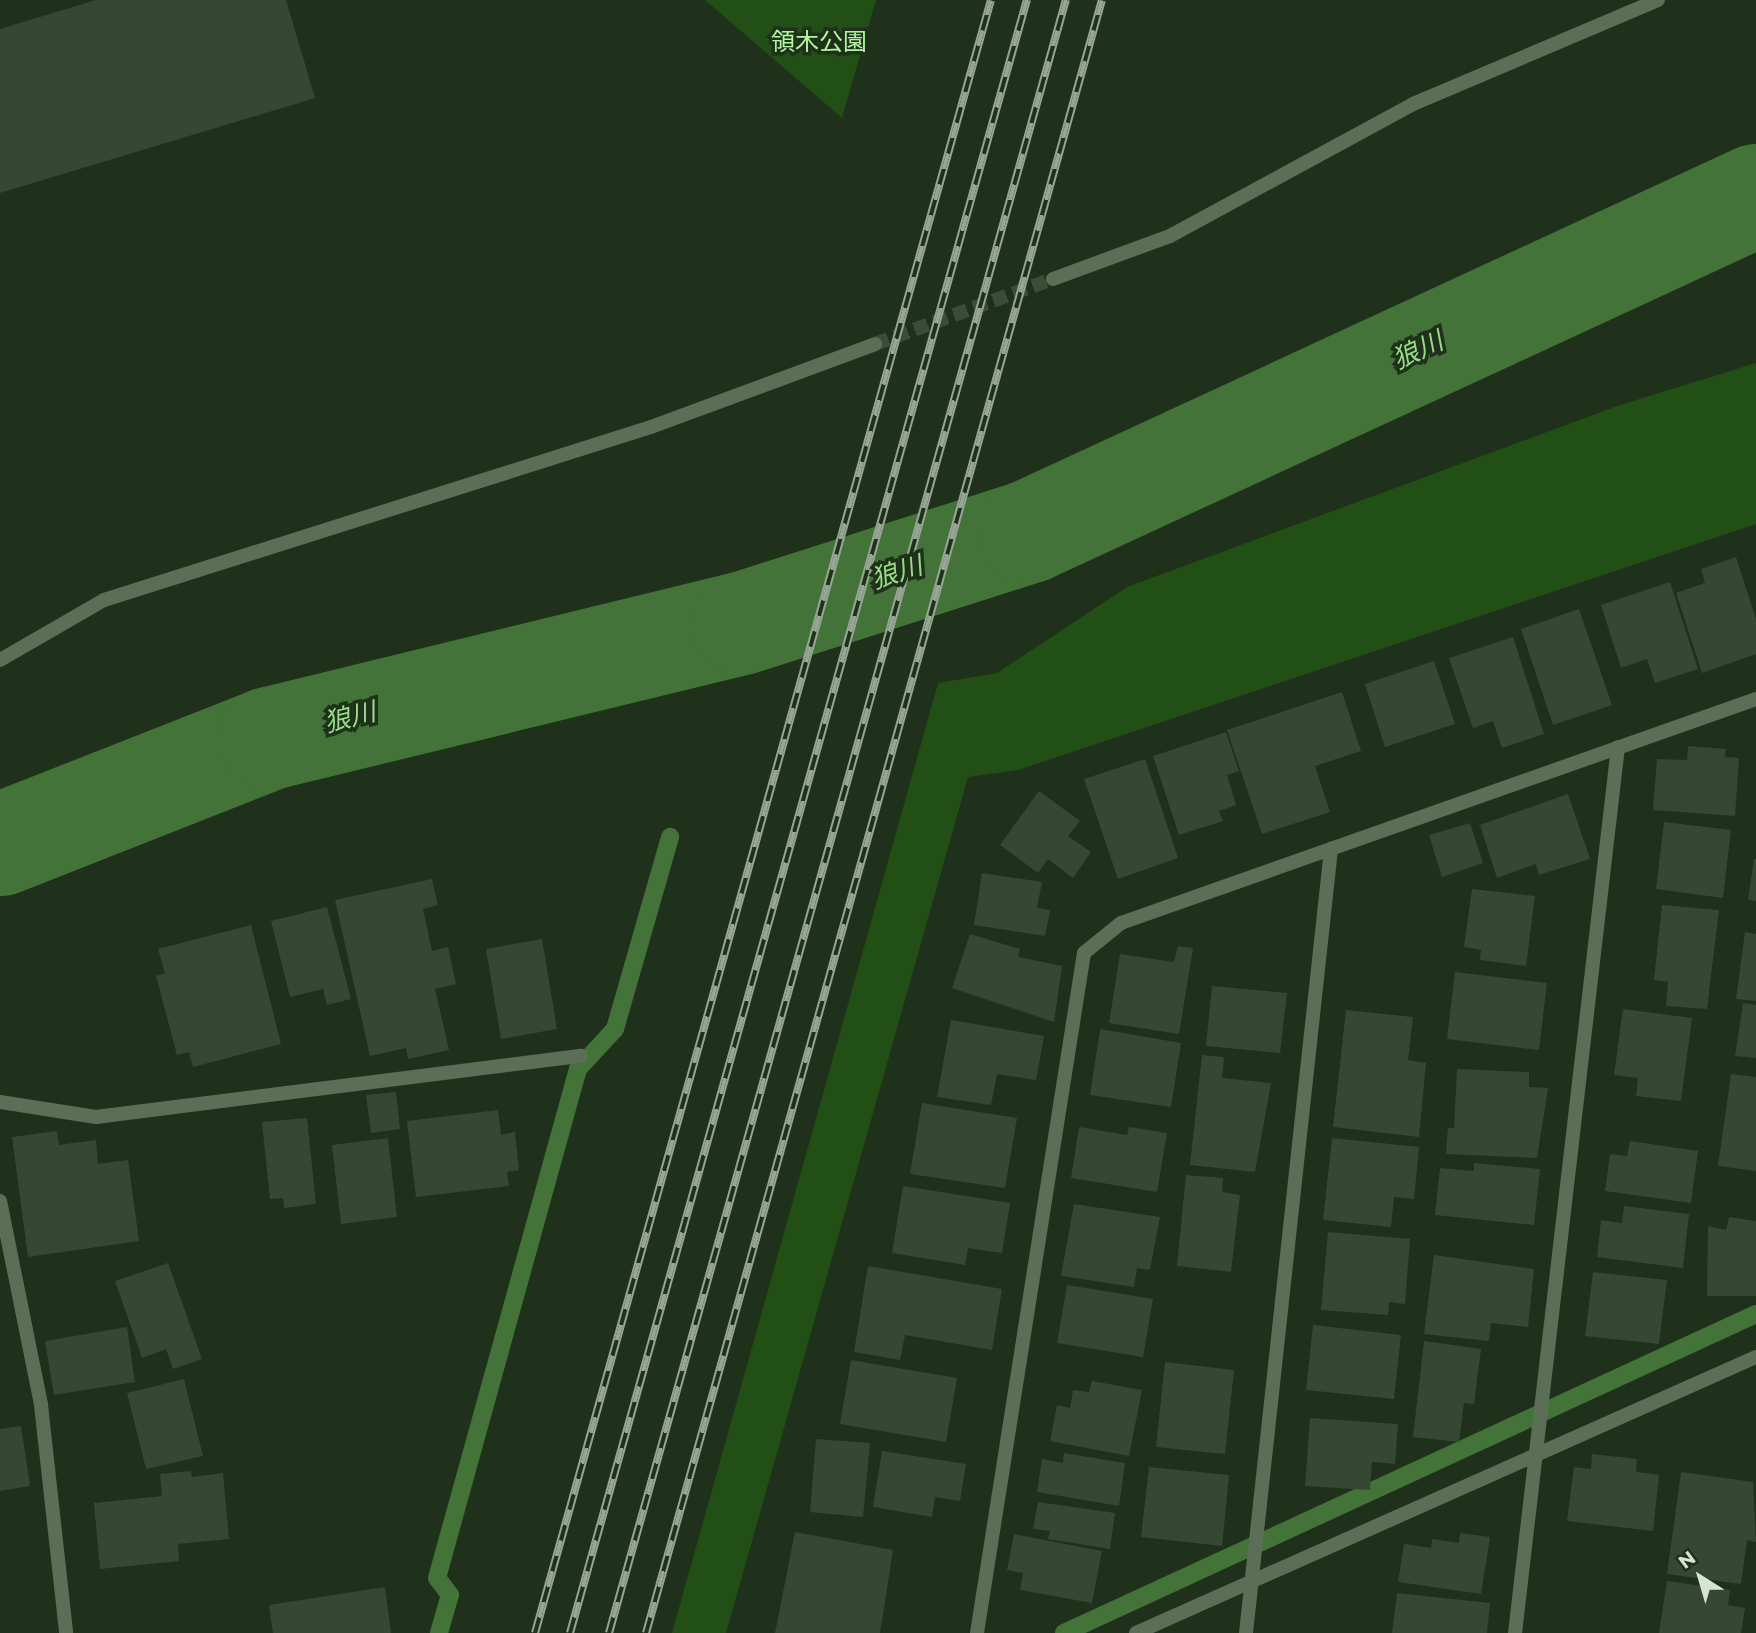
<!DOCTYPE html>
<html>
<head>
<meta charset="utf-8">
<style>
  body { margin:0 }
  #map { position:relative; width:1756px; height:1633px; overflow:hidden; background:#1f311b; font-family:Montserrat,"Noto Sans JP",sans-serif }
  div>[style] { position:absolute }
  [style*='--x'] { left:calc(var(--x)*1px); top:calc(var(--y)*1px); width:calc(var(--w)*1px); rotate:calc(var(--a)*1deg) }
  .green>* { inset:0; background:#224f16 }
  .stream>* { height:18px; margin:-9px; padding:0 9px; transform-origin:9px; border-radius:9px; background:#437338 }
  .river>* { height:103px; margin:-51.5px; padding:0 51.5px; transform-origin:51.5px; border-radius:51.5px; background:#437338 }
  .building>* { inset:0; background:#354831 }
  .street-tunnel>* { height:14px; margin-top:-7px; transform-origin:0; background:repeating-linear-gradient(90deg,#3b4c37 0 14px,transparent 0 21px) }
  .street>* { height:14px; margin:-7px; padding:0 7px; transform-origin:7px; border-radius:7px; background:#5b6f56 }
  .rail>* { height:8px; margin-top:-4px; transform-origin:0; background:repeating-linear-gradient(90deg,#1f311b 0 16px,#97a594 0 32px); box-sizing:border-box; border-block:2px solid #97a594 }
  span { translate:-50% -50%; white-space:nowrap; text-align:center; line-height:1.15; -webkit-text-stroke:7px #1f311b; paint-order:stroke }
  .park-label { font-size:24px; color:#b1f7a1 }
  .water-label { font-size:26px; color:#98dc88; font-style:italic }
  .north { position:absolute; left:1665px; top:1542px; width:70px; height:70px; -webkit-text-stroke:5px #1f311b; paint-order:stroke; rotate:323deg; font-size:19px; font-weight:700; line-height:28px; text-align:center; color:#d7e3d5 }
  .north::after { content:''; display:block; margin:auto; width:24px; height:32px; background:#d7e3d5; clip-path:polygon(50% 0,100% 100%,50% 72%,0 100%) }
</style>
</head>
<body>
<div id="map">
  <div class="green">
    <div style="clip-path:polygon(705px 0,876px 0,842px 118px)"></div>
    <div style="clip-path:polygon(1756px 363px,1756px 524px,1018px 770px,968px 777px,726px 1633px,672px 1633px,938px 683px,997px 673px,1127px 587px,1620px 405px)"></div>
  </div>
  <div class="stream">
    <div style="--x:439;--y:1633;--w:40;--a:-74"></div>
    <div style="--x:450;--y:1595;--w:21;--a:-127"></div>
    <div style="--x:437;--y:1578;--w:528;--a:-74.52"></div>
    <div style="--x:578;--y:1069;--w:54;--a:-47.2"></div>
    <div style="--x:615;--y:1029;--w:200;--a:-74"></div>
    <div style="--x:1064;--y:1633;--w:762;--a:-24.75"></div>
  </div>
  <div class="river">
    <div style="--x:0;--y:844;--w:289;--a:-21.5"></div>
    <div style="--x:269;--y:738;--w:486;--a:-13.7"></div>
    <div style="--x:741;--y:623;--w:302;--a:-17.7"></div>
    <div style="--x:1029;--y:531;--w:801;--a:-24.81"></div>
  </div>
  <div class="building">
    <div style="clip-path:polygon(96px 0,286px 0,315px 98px,0 193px,0 29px)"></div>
    <div style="clip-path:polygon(1736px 557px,1756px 619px,1756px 654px,1702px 673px,1676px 593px,1705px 583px,1701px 569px)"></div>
    <div style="clip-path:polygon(1670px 582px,1698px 669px,1655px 683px,1647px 659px,1621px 668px,1601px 605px)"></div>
    <div style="clip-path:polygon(1579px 609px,1612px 705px,1553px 725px,1521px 629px)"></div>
    <div style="clip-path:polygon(1513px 637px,1544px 734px,1502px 748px,1493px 721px,1473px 728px,1449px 658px)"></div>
    <div style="clip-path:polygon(1434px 661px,1455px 724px,1385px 747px,1365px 684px)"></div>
    <div style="clip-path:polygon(1342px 692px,1361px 751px,1315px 766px,1330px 812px,1262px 834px,1227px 730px)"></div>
    <div style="clip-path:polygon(1226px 732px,1239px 771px,1227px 775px,1236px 805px,1219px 811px,1223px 821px,1179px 835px,1153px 756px)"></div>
    <div style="clip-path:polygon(1688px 746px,1726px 749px,1725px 757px,1739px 758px,1735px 816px,1653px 810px,1657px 759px,1687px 760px)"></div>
    <div style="clip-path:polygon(1145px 759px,1178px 858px,1118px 879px,1084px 779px)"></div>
    <div style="clip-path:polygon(1039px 791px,1080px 821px,1068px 836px,1091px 852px,1073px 878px,1048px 859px,1038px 873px,1000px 845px)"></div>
    <div style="clip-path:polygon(1568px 794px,1590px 859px,1539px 875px,1536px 864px,1497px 878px,1480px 825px)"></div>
    <div style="clip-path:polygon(1664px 822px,1731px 830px,1723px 898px,1656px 889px)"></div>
    <div style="clip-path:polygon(1470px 823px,1483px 863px,1442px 877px,1429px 835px)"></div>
    <div style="clip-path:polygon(1754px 859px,1756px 859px,1756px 901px,1748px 900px)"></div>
    <div style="clip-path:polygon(982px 873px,1042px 882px,1037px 908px,1050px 910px,1045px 936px,974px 925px)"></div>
    <div style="clip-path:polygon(432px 879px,438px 905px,423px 909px,432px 951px,448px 947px,456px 984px,435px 989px,449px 1050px,408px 1059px,406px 1048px,370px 1056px,335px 900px)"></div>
    <div style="clip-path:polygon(1472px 889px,1535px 896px,1526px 966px,1480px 960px,1481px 950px,1464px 947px)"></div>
    <div style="clip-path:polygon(1662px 905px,1719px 910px,1707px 1009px,1666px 1006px,1668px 982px,1654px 980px)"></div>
    <div style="clip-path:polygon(327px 907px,351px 999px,327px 1005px,323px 989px,290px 997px,271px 921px)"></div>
    <div style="clip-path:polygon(251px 925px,281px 1044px,193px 1067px,189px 1052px,177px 1055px,156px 976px,165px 973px,158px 949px)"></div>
    <div style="clip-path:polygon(1745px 932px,1756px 934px,1756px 1001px,1736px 999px)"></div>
    <div style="clip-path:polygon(970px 934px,1020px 949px,1018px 957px,1062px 966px,1054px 1022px,952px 988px)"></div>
    <div style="clip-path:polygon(542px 939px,557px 1029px,501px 1039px,486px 949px)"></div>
    <div style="clip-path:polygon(1178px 946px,1193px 948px,1179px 1034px,1109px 1023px,1120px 954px,1174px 962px)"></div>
    <div style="clip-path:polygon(1455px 972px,1547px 983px,1539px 1050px,1447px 1039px)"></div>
    <div style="clip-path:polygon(1212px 986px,1287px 993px,1280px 1053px,1206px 1046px)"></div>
    <div style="clip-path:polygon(1743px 1003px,1756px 1005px,1756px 1058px,1735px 1056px)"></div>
    <div style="clip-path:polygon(1623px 1009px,1692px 1018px,1681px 1101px,1636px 1096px,1638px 1078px,1614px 1075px)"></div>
    <div style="clip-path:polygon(1346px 1010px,1413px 1017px,1408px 1060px,1426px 1063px,1419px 1137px,1333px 1127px)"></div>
    <div style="clip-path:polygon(951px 1020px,1044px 1036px,1036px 1080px,997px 1074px,991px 1105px,937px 1097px)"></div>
    <div style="clip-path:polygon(1100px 1029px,1181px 1043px,1171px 1107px,1090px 1095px)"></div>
    <div style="clip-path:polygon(1202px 1055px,1224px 1057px,1222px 1078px,1271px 1083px,1255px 1172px,1190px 1165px)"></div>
    <div style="clip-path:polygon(1457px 1069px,1529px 1072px,1529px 1087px,1548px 1088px,1537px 1158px,1446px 1154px,1448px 1128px,1454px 1128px)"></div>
    <div style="clip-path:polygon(1731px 1074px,1756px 1077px,1756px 1171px,1718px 1166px)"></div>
    <div style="clip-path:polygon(396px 1092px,400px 1129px,371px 1133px,366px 1095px)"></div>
    <div style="clip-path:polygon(922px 1103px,1017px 1118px,1005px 1188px,910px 1174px)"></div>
    <div style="clip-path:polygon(498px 1110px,501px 1135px,515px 1132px,519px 1170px,507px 1172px,509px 1186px,416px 1197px,407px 1121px)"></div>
    <div style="clip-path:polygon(307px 1118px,316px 1204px,284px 1208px,283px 1198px,270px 1199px,262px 1122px)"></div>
    <div style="clip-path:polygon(1079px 1127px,1127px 1135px,1129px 1127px,1167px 1133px,1157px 1192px,1071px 1178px)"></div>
    <div style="clip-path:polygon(57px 1131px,59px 1145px,96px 1140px,98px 1164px,128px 1160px,139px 1241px,28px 1257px,12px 1137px)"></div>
    <div style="clip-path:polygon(388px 1138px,397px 1217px,341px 1224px,332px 1145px)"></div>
    <div style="clip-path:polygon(1332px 1138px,1419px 1147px,1414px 1199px,1394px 1197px,1391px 1227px,1323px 1220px)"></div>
    <div style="clip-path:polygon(1630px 1141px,1698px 1151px,1691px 1203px,1605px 1191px,1610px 1154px,1627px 1156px)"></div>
    <div style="clip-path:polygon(1474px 1163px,1540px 1169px,1534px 1225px,1435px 1215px,1440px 1168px,1474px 1171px)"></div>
    <div style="clip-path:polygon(1186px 1175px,1223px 1178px,1222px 1192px,1240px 1195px,1231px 1272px,1177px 1266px)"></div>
    <div style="clip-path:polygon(903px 1186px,1010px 1203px,1002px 1253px,968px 1248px,965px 1265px,892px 1253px)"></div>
    <div style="clip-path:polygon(1074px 1204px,1160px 1217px,1150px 1270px,1137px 1268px,1134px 1287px,1061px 1276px)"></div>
    <div style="clip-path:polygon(1624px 1206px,1689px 1214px,1683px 1268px,1597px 1257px,1601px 1220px,1622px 1223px)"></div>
    <div style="clip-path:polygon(1729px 1217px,1756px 1221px,1756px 1296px,1707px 1296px,1708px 1226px,1726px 1230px)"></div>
    <div style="clip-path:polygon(1328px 1232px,1410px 1239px,1405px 1304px,1389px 1302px,1388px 1315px,1321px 1310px)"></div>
    <div style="clip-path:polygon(1434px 1255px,1534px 1269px,1528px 1327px,1491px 1323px,1489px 1341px,1424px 1334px)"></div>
    <div style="clip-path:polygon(168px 1263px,202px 1359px,173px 1369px,166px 1349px,142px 1358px,115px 1281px)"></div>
    <div style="clip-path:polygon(868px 1266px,1002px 1289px,992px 1350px,905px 1335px,900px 1360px,854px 1352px)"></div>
    <div style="clip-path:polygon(1593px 1272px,1667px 1280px,1659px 1344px,1585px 1336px)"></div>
    <div style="clip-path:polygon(1067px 1285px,1153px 1299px,1143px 1357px,1057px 1343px)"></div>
    <div style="clip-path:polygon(1313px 1325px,1401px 1335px,1394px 1399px,1306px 1390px)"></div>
    <div style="clip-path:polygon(127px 1327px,135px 1382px,54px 1395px,45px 1341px)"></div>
    <div style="clip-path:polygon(1424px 1341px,1481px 1349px,1474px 1404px,1464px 1403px,1459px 1442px,1413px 1437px)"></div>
    <div style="clip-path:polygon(851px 1360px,957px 1378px,946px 1442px,840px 1424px)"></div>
    <div style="clip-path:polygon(1165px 1362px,1234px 1370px,1225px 1454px,1156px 1447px)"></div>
    <div style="clip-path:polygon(184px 1379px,203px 1456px,146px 1469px,127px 1393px)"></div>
    <div style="clip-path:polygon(1092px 1381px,1142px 1390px,1129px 1456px,1050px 1441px,1057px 1405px,1070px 1408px,1073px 1390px,1089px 1392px)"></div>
    <div style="clip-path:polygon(1310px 1418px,1398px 1424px,1395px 1464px,1372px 1462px,1370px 1490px,1305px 1486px)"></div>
    <div style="clip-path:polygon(21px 1426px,30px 1486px,0 1491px,0 1429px)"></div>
    <div style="clip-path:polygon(816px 1439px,870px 1443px,863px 1517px,810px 1512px)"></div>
    <div style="clip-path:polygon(882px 1451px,966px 1464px,960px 1501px,935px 1497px,932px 1517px,873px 1507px)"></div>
    <div style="clip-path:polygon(1064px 1453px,1125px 1463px,1119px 1506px,1037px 1492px,1042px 1459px,1063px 1463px)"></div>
    <div style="clip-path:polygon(1592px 1454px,1637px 1459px,1636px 1472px,1659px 1475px,1653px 1531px,1567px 1521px,1574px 1467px,1591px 1469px)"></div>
    <div style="clip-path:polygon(1149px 1467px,1229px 1475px,1222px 1546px,1141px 1537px)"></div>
    <div style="clip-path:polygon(191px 1471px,192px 1477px,223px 1473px,229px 1539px,178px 1544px,179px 1561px,100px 1569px,94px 1503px,162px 1496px,160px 1474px)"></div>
    <div style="clip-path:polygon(1681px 1472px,1753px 1482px,1756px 1542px,1747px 1540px,1741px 1584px,1667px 1574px)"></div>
    <div style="clip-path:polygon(1038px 1502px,1115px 1513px,1110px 1549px,1048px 1539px,1050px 1531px,1033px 1529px)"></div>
    <div style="clip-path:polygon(795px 1532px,893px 1550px,880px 1633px,775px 1633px)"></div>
    <div style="clip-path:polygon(1460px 1533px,1490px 1537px,1481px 1594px,1398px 1582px,1404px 1544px,1431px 1548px,1432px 1539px,1459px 1543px)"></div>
    <div style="clip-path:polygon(1014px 1534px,1102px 1551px,1092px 1603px,1020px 1590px,1023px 1573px,1007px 1570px)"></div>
    <div style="clip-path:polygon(1667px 1581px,1730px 1590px,1728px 1605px,1745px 1608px,1741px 1633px,1659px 1633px)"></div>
    <div style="clip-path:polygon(385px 1587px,391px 1633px,273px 1633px,269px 1605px)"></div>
    <div style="clip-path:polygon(1397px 1593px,1490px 1603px,1487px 1633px,1392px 1633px)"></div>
  </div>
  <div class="street-tunnel">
    <div style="--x:875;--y:344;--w:189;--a:-20.1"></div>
  </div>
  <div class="street">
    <div style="--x:1053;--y:279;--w:125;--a:-20.2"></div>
    <div style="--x:1170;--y:236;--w:277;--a:-28.5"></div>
    <div style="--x:1413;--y:104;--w:266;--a:-23"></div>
    <div style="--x:0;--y:660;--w:120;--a:-30"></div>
    <div style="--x:104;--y:600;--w:574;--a:-17.55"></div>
    <div style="--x:651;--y:427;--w:239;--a:-20.3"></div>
    <div style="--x:0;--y:1102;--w:97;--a:8.9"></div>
    <div style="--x:96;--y:1117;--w:489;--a:-7.2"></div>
    <div style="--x:0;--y:1201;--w:208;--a:78.6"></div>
    <div style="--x:41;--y:1405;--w:229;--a:83.7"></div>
    <div style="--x:977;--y:1633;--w:688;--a:-81.06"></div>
    <div style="--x:1084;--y:953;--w:48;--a:-39"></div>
    <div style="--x:1121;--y:923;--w:673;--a:-19.43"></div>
    <div style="--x:1136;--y:1633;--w:679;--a:-24"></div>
    <div style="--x:1246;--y:1633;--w:789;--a:-83.81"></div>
    <div style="--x:1515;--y:1633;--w:892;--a:-83.37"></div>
  </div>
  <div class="rail">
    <div style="--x:535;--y:1633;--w:1695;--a:-74.4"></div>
    <div style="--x:570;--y:1633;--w:1696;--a:-74.37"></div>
    <div style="--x:609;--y:1633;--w:1696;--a:-74.37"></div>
    <div style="--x:646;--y:1633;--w:1695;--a:-74.4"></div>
  </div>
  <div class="park-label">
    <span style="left:819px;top:42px">領木公園</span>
  </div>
  <div class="water-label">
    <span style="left:1418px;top:351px;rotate:-25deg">狼川</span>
    <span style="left:897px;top:573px;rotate:-18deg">狼川</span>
    <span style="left:350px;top:718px;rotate:-14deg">狼川</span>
  </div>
  <div class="north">N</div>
</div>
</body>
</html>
